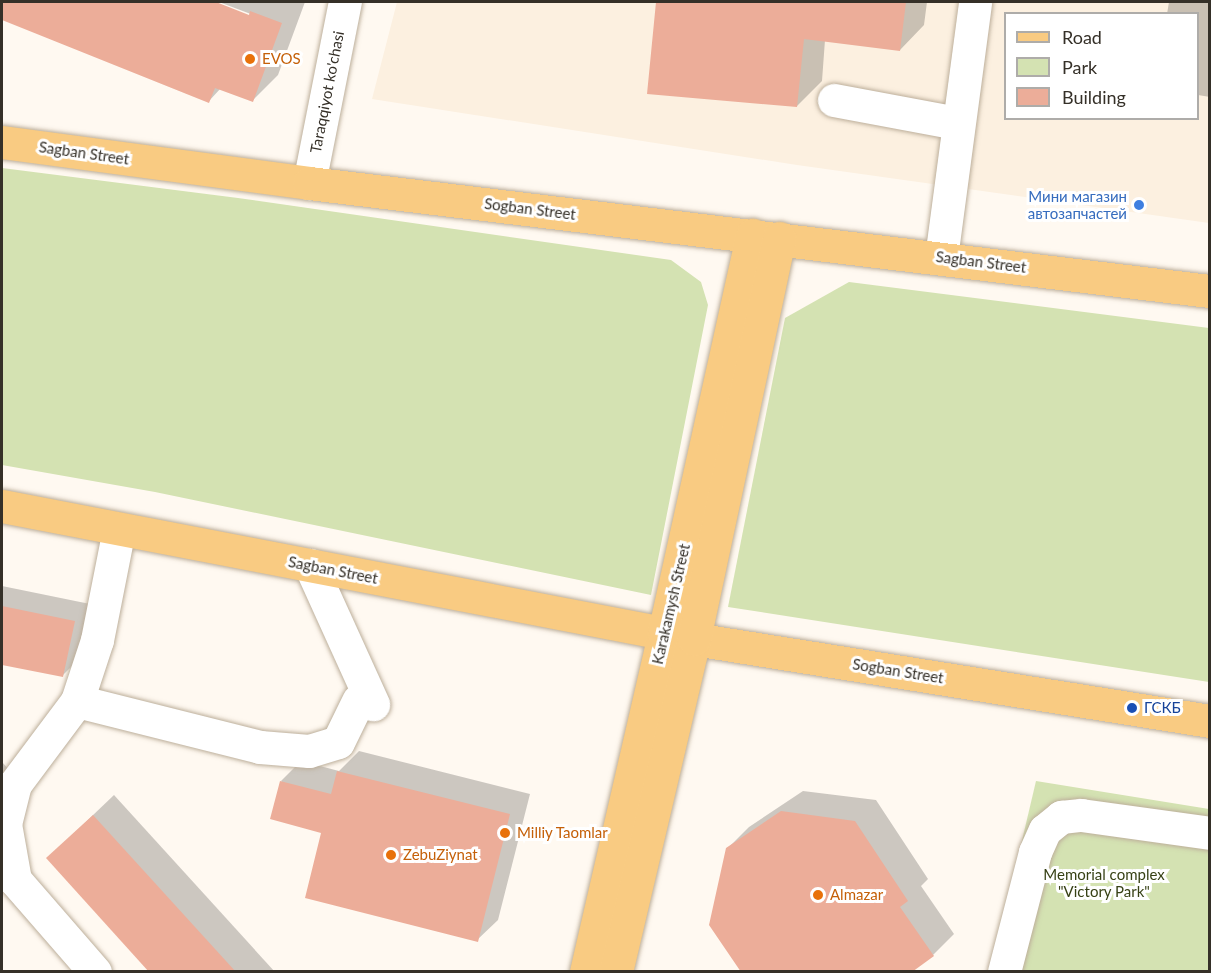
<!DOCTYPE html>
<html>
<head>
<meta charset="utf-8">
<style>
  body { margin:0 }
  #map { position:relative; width:1211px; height:973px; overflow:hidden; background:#fff9f1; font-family:Lato,sans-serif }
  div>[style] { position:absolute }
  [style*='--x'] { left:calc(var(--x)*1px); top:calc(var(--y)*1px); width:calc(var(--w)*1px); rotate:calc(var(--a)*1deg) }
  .built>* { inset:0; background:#fcf0e0 }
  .green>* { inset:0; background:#d4e2b2 }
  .shadow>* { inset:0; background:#0003 }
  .building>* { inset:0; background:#ecad99 }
  .roads { filter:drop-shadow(0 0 2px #bdaf9b) drop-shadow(0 0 2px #bdaf9b) }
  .minor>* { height:33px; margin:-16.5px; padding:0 16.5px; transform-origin:16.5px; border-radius:16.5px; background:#fff }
  .major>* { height:33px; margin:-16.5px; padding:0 16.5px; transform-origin:16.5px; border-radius:16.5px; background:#f9cb82 }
  .dots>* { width:16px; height:16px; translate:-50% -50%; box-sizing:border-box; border:3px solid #fff; border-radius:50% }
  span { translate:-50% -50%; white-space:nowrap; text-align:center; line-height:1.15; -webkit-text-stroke:6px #fff; paint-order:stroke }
  .food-label { font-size:15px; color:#c56008 }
  .left { translate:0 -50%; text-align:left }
  .street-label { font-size:15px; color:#353028 }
  .shop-label { font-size:15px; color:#366cbe }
  .right { translate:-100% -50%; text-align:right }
  .transit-label { font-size:15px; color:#164399 }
  .park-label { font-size:15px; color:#374115 }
  .frame { position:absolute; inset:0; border:3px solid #353028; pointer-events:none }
  .legend { position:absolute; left:1004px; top:12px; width:195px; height:108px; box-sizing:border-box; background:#fff; border:2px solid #aeaca9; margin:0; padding:8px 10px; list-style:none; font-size:18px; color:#353028 }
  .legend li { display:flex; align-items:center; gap:12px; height:30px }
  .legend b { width:30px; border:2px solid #aeaca9 }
</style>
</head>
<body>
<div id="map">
  <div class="built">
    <div style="clip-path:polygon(evenodd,397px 2px,1209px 2px,1209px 223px,797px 165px,372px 99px,397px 2px,1006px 14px,1198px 14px,1198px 118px,1006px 118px,1006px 14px)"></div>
  </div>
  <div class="green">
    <div style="clip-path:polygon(2px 168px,238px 198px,671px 260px,701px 282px,708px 305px,651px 595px,155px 492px,2px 465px)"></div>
    <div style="clip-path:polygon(849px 282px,1209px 328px,1209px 682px,728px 607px,785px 318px)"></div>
    <div style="clip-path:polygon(1036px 781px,1209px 809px,1209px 971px,991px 972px)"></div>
  </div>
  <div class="shadow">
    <div style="clip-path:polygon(5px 2px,210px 2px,255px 19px,256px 16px,219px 2px,305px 2px,278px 75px,253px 100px,221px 88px,209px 101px,2px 19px)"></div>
    <div style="clip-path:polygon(658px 2px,927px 2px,924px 25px,900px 50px,825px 40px,822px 81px,797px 106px,649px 92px)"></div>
    <div style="clip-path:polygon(1169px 2px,1210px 2px,1210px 97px,1198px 95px,1198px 14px,1167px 14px)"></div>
    <div style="clip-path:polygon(2px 586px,90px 604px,79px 659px,63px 675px,2px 663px)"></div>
    <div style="clip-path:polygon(359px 751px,530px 794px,498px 920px,477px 940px,323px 832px,281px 781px,301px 761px,339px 771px)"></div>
    <div style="clip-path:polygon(2px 762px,20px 782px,2px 800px)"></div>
    <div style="clip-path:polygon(803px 791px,876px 800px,928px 879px,921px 886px,954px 934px,933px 955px,727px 849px,749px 827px)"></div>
    <div style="clip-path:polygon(114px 795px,275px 972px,151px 972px,69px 838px)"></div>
  </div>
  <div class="building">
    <div style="clip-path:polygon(2px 2px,216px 2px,249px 15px,250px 11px,282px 23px,253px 102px,215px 88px,209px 103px,2px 20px)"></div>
    <div style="clip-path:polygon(656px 2px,906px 2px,900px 51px,804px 39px,797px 107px,647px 94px)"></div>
    <div style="clip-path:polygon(2px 606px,75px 621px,63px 677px,2px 665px)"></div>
    <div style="clip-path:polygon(337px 771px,510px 814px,478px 942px,305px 898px,321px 833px,270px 819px,280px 781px,331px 794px)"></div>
    <div style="clip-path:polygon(781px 811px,855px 821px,908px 901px,900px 907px,934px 956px,912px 972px,741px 972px,709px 925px,726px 848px)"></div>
    <div style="clip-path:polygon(93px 815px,236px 972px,149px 972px,46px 858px)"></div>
  </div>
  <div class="roads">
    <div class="minor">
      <div style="--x:834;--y:100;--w:125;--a:10.6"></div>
      <div style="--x:309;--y:183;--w:185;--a:-78.8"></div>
      <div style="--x:941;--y:258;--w:258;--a:-82.4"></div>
      <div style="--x:310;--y:565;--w:153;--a:65.6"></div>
      <div style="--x:77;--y:701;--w:189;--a:14.1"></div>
      <div style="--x:260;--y:747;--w:49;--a:4.7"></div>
      <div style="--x:309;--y:751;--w:30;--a:-17"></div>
      <div style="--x:338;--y:742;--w:46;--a:-64"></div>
      <div style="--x:95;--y:972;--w:122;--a:-131"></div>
      <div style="--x:15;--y:880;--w:57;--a:-100.1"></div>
      <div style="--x:5;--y:824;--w:41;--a:-76"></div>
      <div style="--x:15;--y:784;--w:104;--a:-53.2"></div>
      <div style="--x:77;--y:701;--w:64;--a:-71.8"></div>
      <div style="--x:97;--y:640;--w:113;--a:-78.8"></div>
      <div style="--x:1004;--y:972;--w:124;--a:-75.5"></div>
      <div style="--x:1035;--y:852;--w:24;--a:-66"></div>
      <div style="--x:1045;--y:830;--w:21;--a:-39"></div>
      <div style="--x:1061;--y:817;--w:20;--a:-6"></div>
      <div style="--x:1081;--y:815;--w:130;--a:7.9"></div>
    </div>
    <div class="major">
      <div style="--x:2;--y:142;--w:310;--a:7.6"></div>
      <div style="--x:309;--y:183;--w:907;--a:6.84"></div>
      <div style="--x:2;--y:506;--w:705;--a:10.88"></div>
      <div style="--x:694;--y:639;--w:522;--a:9.03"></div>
      <div style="--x:586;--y:972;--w:348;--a:-77"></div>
      <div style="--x:664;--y:633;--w:408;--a:-77.5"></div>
      <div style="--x:616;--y:972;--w:342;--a:-76.8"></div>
      <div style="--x:694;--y:639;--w:410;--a:-78"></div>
    </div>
  </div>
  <div class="dots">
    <div style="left:250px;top:59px;background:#e8710a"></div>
    <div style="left:1139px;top:205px;background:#3f7fe0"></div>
    <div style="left:1132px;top:708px;background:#1a4fb4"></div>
    <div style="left:505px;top:833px;background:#e8710a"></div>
    <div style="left:391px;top:855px;background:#e8710a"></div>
    <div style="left:818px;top:895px;background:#e8710a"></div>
  </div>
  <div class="food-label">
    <span class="left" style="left:262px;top:59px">EVOS</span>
    <span class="left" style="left:517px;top:833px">Milliy Taomlar</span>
    <span class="left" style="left:403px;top:855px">ZebuZiynat</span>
    <span class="left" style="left:830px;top:895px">Almazar</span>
  </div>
  <div class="street-label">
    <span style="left:327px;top:92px;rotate:-79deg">Taraqqiyot ko'chasi</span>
    <span style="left:84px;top:153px;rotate:8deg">Sagban Street</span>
    <span style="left:530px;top:209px;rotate:7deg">Sogban Street</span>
    <span style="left:981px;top:262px;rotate:7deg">Sagban Street</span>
    <span style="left:333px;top:570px;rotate:11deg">Sagban Street</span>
    <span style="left:671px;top:604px;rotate:-77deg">Karakamysh Street</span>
    <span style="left:898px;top:671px;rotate:9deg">Sogban Street</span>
  </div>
  <div class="shop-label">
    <span class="right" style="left:1127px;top:205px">Мини магазин<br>автозапчастей</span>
  </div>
  <div class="transit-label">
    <span class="left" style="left:1144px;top:708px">ГСКБ</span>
  </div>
  <div class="park-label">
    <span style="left:1104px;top:883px">Memorial complex<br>"Victory Park"</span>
  </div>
  <div class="frame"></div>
  <ul class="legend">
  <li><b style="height:8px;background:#f9cb82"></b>Road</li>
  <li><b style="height:16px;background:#d4e2b2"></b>Park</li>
  <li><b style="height:16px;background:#ecad99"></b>Building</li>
  </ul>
</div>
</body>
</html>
